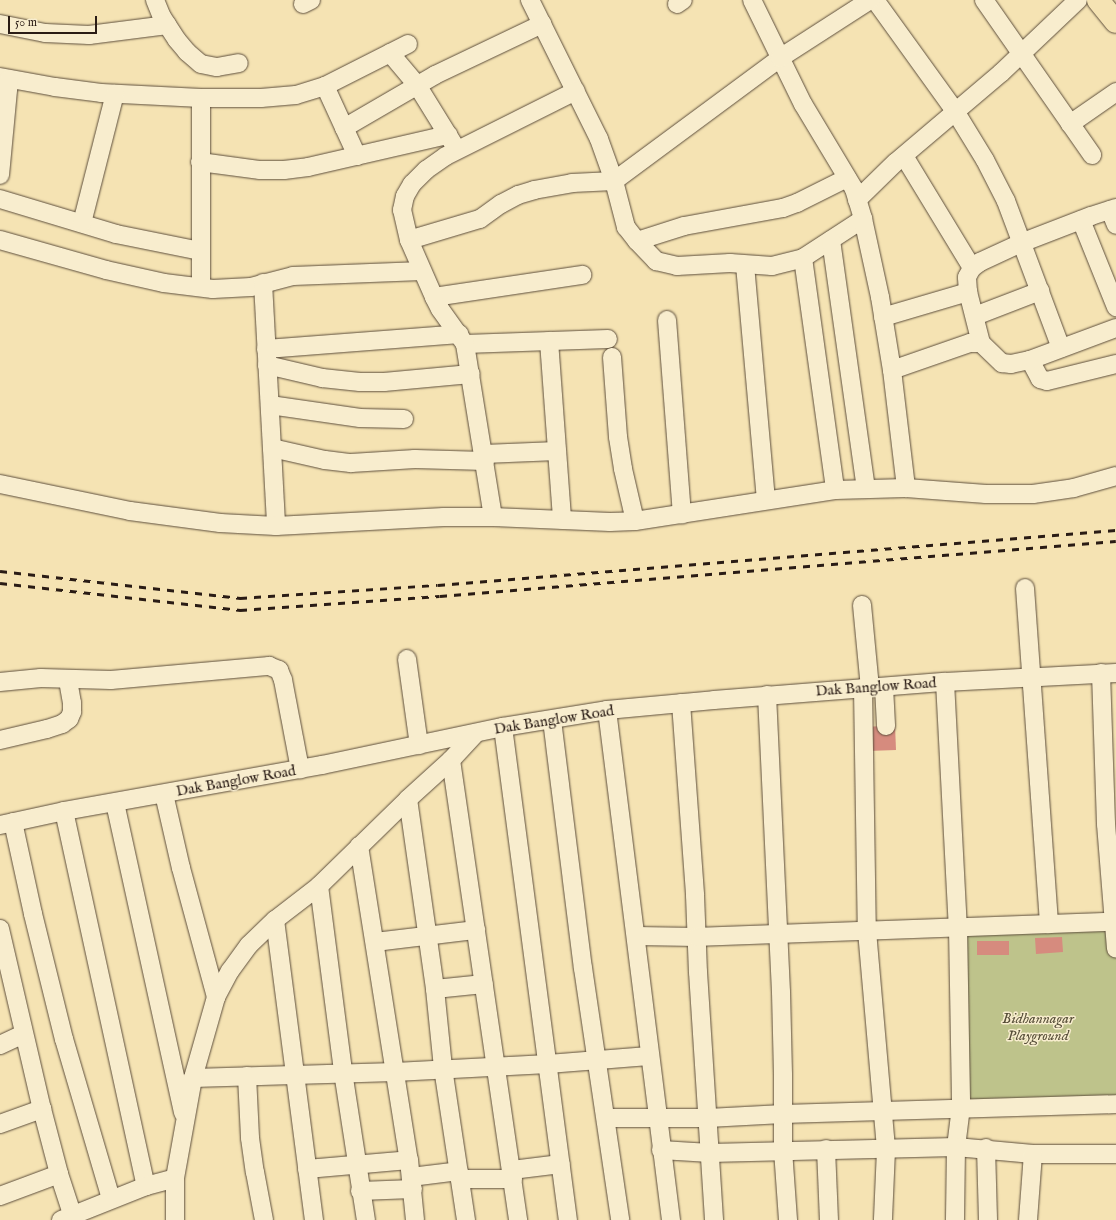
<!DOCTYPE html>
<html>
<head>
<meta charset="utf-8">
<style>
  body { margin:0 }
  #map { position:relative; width:1116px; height:1220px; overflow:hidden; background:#f5e3b3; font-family:"IM FELL English",serif }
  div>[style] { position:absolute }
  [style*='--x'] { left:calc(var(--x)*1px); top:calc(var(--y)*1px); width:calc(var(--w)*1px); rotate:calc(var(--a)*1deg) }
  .green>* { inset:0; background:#bec38b }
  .building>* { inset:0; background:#d68b7e }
  .roads { filter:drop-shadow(0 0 1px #5d4e3c) drop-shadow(0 0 1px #5d4e3c) }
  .minor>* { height:18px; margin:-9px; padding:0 9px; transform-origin:9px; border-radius:9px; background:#f8edce }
  .major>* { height:22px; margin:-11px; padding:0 11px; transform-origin:11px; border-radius:11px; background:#f5e3b3 }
  .rail>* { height:3px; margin-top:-1.5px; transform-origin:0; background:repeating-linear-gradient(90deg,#2a1c15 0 7px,transparent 0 14px) }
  span { translate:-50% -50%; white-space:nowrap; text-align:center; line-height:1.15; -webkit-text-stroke:3px #f8edce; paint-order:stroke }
  .street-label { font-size:15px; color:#2a1c15 }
  .park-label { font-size:15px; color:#564e38; font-style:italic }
  .scale { position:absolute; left:8px; top:16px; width:89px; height:18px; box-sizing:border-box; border:2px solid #2a1c15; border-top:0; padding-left:5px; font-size:12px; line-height:14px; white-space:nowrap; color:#2a1c15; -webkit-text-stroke:3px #f8edce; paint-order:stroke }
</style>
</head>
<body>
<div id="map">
  <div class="green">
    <div style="clip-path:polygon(1114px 922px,1116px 949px,1116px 1104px,961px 1107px,958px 928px)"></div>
  </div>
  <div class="building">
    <div style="clip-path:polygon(895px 725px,896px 750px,868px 751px,867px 727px)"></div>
    <div style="clip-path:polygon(1062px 937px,1063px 952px,1036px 954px,1035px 938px)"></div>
    <div style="clip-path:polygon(977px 941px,1009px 941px,1009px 955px,977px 955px)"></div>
  </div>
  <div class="roads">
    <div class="minor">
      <div style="--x:155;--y:0;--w:18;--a:68"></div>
      <div style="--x:162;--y:17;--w:27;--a:57"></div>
      <div style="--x:177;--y:40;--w:16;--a:50"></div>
      <div style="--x:187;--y:52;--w:18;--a:41"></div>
      <div style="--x:201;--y:64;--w:16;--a:11"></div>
      <div style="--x:217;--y:67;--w:22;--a:-10"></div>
      <div style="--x:530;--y:0;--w:155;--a:63.6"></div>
      <div style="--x:599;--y:139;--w:45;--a:70.3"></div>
      <div style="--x:614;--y:181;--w:48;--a:75.4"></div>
      <div style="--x:626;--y:227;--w:18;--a:52"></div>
      <div style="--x:637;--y:241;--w:28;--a:46"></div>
      <div style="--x:656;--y:261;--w:22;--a:13"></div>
      <div style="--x:677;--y:266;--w:53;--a:-3.2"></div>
      <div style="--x:730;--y:263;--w:42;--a:4.1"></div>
      <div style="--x:772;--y:266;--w:32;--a:-14"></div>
      <div style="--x:803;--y:258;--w:72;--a:-33"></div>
      <div style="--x:752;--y:0;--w:116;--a:63.9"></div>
      <div style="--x:803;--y:104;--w:99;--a:59"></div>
      <div style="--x:854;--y:189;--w:31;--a:73"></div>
      <div style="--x:863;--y:219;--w:80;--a:77.7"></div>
      <div style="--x:880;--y:297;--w:74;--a:80.7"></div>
      <div style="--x:892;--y:370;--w:119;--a:83.2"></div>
      <div style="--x:875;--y:0;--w:137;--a:54.2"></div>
      <div style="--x:955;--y:111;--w:57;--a:58.5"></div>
      <div style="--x:985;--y:160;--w:46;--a:62.9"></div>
      <div style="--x:1006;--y:201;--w:157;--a:69.5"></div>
      <div style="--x:984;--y:0;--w:189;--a:55.1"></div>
      <div style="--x:303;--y:4;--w:9;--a:-27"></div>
      <div style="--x:677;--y:4;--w:7;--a:-34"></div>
      <div style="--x:0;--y:24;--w:46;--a:11.3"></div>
      <div style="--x:45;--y:33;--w:44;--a:2.6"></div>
      <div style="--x:89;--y:35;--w:79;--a:-7.3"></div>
      <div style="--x:390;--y:53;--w:42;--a:49.8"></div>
      <div style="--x:417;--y:85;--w:70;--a:58.3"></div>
      <div style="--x:0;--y:77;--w:56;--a:10.3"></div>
      <div style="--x:55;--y:87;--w:46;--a:7.4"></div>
      <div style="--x:101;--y:93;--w:100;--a:2.9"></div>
      <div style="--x:201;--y:98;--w:60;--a:0"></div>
      <div style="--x:261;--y:98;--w:35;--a:-5"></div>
      <div style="--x:296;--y:95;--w:30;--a:-17"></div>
      <div style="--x:325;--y:86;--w:93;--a:-26.8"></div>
      <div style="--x:325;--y:86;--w:77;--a:65.4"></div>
      <div style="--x:1070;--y:124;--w:56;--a:-34.8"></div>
      <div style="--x:344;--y:128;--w:105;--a:-30.2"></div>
      <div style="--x:435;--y:75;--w:119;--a:-25.5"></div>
      <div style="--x:904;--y:156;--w:131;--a:58.7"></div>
      <div style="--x:200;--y:162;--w:61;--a:7.6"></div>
      <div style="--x:260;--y:170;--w:24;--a:0"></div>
      <div style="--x:284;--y:170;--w:24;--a:-7"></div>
      <div style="--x:308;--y:167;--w:144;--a:-12.9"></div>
      <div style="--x:0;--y:175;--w:96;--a:-84.6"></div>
      <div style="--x:0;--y:199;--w:121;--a:16.8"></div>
      <div style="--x:116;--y:234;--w:86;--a:11.4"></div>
      <div style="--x:857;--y:200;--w:54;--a:-44.3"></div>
      <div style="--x:896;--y:162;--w:138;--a:-40.3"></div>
      <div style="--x:1001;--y:73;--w:106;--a:-43.5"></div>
      <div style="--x:1110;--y:210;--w:16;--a:68"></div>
      <div style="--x:1081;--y:220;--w:94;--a:68.1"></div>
      <div style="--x:82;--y:223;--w:133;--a:-75.7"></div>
      <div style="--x:0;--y:240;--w:110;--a:15.8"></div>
      <div style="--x:106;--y:270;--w:59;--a:12.6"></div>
      <div style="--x:164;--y:283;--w:49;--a:7"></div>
      <div style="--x:213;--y:289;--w:38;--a:-3"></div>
      <div style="--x:251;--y:287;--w:43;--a:-14.7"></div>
      <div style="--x:293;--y:276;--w:129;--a:-2.2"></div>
      <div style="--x:409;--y:240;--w:74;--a:-16.5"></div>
      <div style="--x:480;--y:219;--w:26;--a:-36"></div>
      <div style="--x:501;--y:204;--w:19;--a:-28"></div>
      <div style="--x:518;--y:195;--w:17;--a:-17"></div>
      <div style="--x:534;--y:190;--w:39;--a:-10"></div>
      <div style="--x:572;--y:183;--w:42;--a:-2.7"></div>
      <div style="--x:614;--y:181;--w:207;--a:-36.5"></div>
      <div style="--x:780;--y:58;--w:107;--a:-32.8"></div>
      <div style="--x:831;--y:240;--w:251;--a:82"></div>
      <div style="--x:637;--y:241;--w:49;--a:-17.7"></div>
      <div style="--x:684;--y:226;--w:101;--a:-10.3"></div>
      <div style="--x:783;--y:208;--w:15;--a:-20"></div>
      <div style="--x:797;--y:203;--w:56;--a:-26.6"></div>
      <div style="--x:803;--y:258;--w:234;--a:82.1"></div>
      <div style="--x:745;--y:265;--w:236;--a:84.9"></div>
      <div style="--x:263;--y:283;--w:243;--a:86.9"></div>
      <div style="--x:201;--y:287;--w:189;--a:-90"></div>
      <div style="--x:434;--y:297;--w:150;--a:-8.5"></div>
      <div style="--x:975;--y:316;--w:70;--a:-21"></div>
      <div style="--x:883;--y:317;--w:89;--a:-16.4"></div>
      <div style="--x:667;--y:320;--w:195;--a:85.6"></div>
      <div style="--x:549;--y:341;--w:179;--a:85.8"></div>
      <div style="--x:981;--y:343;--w:53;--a:-104.3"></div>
      <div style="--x:968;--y:292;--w:15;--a:-94"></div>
      <div style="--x:967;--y:277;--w:10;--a:-61"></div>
      <div style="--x:972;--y:268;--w:10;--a:-37"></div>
      <div style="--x:980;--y:262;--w:45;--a:-24.9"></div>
      <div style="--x:1021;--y:243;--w:75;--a:-21.1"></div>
      <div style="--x:1091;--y:216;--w:26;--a:-18"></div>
      <div style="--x:465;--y:344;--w:143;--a:-2"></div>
      <div style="--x:266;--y:349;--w:194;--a:-4.4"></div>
      <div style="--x:612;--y:357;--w:80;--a:85.7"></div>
      <div style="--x:618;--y:437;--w:32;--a:81"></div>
      <div style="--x:623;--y:469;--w:53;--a:77"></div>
      <div style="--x:1030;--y:360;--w:21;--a:62"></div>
      <div style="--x:1040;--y:379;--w:7;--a:16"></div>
      <div style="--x:1047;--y:381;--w:71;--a:-13.8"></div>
      <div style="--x:267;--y:365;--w:57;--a:13.3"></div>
      <div style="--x:322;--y:378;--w:38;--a:6"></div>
      <div style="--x:360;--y:382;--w:24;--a:0"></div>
      <div style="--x:384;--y:382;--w:87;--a:-5.3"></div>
      <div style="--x:892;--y:370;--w:83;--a:-19.1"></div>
      <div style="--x:970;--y:343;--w:11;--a:0"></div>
      <div style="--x:981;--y:343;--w:29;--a:44"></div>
      <div style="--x:1002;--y:363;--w:9;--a:6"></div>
      <div style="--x:1011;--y:364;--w:19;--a:-12"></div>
      <div style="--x:1030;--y:360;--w:92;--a:-20.4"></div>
      <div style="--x:270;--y:405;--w:91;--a:8.2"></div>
      <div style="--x:360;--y:418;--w:44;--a:1.3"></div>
      <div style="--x:272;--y:448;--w:54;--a:12.8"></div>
      <div style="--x:325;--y:460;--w:26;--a:7"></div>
      <div style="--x:351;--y:463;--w:64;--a:-3.6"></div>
      <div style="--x:415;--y:459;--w:70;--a:1.6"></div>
      <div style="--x:484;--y:454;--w:73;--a:-2.4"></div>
      <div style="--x:0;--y:484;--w:133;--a:11.7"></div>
      <div style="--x:130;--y:511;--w:91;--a:7.6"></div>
      <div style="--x:220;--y:523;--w:56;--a:3.1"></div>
      <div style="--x:276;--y:526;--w:168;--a:-3.1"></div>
      <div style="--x:444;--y:517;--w:49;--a:0"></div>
      <div style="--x:493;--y:517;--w:117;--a:2.4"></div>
      <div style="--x:610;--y:522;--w:25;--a:-2"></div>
      <div style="--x:635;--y:521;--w:202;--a:-8.8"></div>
      <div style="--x:835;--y:490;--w:71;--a:-1.6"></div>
      <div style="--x:906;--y:488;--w:80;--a:4.3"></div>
      <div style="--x:986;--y:494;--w:47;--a:0"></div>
      <div style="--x:1033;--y:494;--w:41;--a:-8.3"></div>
      <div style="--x:1074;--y:488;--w:44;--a:-15.9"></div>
      <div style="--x:493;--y:517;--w:175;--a:-99.2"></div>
      <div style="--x:465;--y:344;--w:43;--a:-125.5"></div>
      <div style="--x:440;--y:309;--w:13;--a:-117"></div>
      <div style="--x:434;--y:297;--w:62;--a:-113.7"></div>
      <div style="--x:409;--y:240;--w:31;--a:-103"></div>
      <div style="--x:402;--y:210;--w:14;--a:-78"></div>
      <div style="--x:405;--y:196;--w:14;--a:-60"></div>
      <div style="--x:412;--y:184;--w:20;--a:-45"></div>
      <div style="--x:426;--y:170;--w:24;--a:-35"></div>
      <div style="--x:446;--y:156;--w:145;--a:-26.6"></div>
      <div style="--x:1025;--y:588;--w:337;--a:85.9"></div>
      <div style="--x:862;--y:605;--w:83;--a:84.5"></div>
      <div style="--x:407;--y:659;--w:87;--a:82.1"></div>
      <div style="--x:1101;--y:673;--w:151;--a:88.1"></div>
      <div style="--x:1106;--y:824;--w:125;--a:85.4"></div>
      <div style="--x:0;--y:682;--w:41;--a:-5.6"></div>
      <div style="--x:41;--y:678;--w:70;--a:1.6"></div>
      <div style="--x:111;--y:680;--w:159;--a:-5.1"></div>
      <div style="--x:269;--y:666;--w:11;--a:22"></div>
      <div style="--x:279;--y:670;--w:11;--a:68"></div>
      <div style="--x:283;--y:680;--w:91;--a:79.2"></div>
      <div style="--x:945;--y:682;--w:246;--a:87"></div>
      <div style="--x:958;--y:928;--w:179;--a:89"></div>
      <div style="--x:961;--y:1107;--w:40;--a:97.1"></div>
      <div style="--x:956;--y:1147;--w:73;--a:90.8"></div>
      <div style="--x:884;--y:687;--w:39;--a:87"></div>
      <div style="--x:863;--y:688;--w:243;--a:89.1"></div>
      <div style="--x:867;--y:931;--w:220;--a:85"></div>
      <div style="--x:886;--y:1150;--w:70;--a:92.5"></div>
      <div style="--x:767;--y:695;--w:297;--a:87.3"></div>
      <div style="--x:781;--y:992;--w:83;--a:88.6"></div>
      <div style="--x:783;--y:1075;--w:75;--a:90"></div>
      <div style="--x:783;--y:1150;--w:70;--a:85.9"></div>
      <div style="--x:681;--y:703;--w:193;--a:85.8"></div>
      <div style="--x:695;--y:895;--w:77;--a:87.8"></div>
      <div style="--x:698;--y:972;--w:249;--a:86.3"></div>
      <div style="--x:607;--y:710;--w:514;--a:82.85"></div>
      <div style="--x:552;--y:720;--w:250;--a:82.9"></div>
      <div style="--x:583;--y:968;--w:255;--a:81.6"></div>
      <div style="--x:503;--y:727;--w:497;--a:82.5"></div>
      <div style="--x:0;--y:740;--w:48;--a:-13.2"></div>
      <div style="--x:47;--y:729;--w:16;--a:-18"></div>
      <div style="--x:62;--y:724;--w:9;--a:-36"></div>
      <div style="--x:69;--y:719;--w:8;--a:-67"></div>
      <div style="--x:72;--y:712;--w:9;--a:-90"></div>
      <div style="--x:72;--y:703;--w:23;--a:-100"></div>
      <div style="--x:451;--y:760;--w:465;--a:81.7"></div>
      <div style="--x:164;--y:794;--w:76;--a:77.1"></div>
      <div style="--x:181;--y:868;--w:134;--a:74.8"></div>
      <div style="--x:408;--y:799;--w:192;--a:81.9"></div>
      <div style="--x:435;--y:989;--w:79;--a:84.2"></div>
      <div style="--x:443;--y:1068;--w:154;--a:81.4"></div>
      <div style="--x:115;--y:803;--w:317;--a:77.6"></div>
      <div style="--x:64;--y:811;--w:384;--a:77.7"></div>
      <div style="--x:13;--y:822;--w:94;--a:77.7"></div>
      <div style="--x:33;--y:914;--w:129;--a:76.1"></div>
      <div style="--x:64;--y:1039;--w:167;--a:73.6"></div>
      <div style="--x:0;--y:825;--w:66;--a:-12.3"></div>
      <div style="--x:64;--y:811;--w:262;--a:-10.1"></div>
      <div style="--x:322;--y:765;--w:185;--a:-11.9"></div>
      <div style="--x:503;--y:727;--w:105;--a:-9.3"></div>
      <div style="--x:607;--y:710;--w:107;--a:-5.3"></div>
      <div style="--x:714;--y:700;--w:232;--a:-4.5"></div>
      <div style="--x:945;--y:682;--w:171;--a:-3"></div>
      <div style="--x:359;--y:846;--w:318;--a:81"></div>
      <div style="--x:409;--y:1160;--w:60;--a:84.3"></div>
      <div style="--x:319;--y:886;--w:188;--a:82.6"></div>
      <div style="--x:343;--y:1072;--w:150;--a:81.2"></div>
      <div style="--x:275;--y:920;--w:303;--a:82.6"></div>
      <div style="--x:0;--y:929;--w:185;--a:76.9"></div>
      <div style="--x:42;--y:1109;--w:67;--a:75.3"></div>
      <div style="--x:59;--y:1174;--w:48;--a:71.9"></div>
      <div style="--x:636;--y:936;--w:61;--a:0.9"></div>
      <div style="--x:697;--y:937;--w:419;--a:-2.1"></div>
      <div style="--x:375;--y:942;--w:102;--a:-6.8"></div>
      <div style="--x:435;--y:989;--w:49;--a:-5.8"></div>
      <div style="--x:0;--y:1045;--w:26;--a:-25"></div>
      <div style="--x:247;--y:1076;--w:62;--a:87.2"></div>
      <div style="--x:250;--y:1138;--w:34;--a:82"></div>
      <div style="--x:255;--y:1172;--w:49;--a:79.4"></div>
      <div style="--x:193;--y:1078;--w:202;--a:-1.7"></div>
      <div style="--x:395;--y:1072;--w:153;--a:-3"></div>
      <div style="--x:548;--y:1064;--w:101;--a:-4.5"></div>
      <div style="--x:606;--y:1118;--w:102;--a:0"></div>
      <div style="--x:708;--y:1118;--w:75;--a:-3.1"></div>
      <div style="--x:783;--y:1114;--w:333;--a:-1.7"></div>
      <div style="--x:0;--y:1124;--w:45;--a:-19.7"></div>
      <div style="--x:986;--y:1148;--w:72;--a:88.4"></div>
      <div style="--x:826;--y:1149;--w:71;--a:87.6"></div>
      <div style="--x:661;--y:1150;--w:49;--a:3.5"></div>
      <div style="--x:710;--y:1153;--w:246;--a:-1.4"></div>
      <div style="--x:956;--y:1147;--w:77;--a:5.2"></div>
      <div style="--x:1033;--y:1154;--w:83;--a:0"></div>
      <div style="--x:307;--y:1169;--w:102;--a:-5"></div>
      <div style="--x:512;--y:1170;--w:49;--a:-7"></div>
      <div style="--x:411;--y:1177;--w:48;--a:-7.1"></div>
      <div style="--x:460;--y:1179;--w:53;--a:0"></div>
      <div style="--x:360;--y:1191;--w:53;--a:-2.2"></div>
      <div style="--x:0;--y:1196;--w:63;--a:-20.4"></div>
      <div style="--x:61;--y:1220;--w:92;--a:-21.8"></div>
      <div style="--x:146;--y:1186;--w:30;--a:-15"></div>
      <div style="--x:175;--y:1178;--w:102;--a:-79.8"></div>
      <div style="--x:193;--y:1078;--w:84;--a:-74.1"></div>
      <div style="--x:216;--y:997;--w:30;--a:-62"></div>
      <div style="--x:230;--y:971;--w:32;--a:-54"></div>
      <div style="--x:249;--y:945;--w:36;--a:-44"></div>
      <div style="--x:275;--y:920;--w:56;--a:-37.7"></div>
      <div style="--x:319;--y:886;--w:124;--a:-44.3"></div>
      <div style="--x:408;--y:799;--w:58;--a:-42.2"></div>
      <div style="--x:451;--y:760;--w:37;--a:-47"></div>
      <div style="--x:175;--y:1220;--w:42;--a:-90"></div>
      <div style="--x:1028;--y:1220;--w:66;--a:-85.7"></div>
    </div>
    <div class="major">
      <div style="--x:1098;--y:0;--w:28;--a:51"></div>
    </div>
  </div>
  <div class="rail">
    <div style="--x:0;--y:571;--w:242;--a:6.4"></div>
    <div style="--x:240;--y:598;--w:198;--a:-3.8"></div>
    <div style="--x:438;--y:585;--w:680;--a:-4.64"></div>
    <div style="--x:0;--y:583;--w:242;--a:6.4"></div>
    <div style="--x:240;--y:610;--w:200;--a:-4"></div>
    <div style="--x:440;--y:596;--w:678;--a:-4.65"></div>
  </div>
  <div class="street-label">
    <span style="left:876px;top:687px;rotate:-4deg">Dak Banglow Road</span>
    <span style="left:554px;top:720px;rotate:-9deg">Dak Banglow Road</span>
    <span style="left:236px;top:781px;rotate:-10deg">Dak Banglow Road</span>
  </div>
  <div class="park-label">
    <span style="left:1038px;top:1027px">Bidhannagar<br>Playground</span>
  </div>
  <div class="scale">50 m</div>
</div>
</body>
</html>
